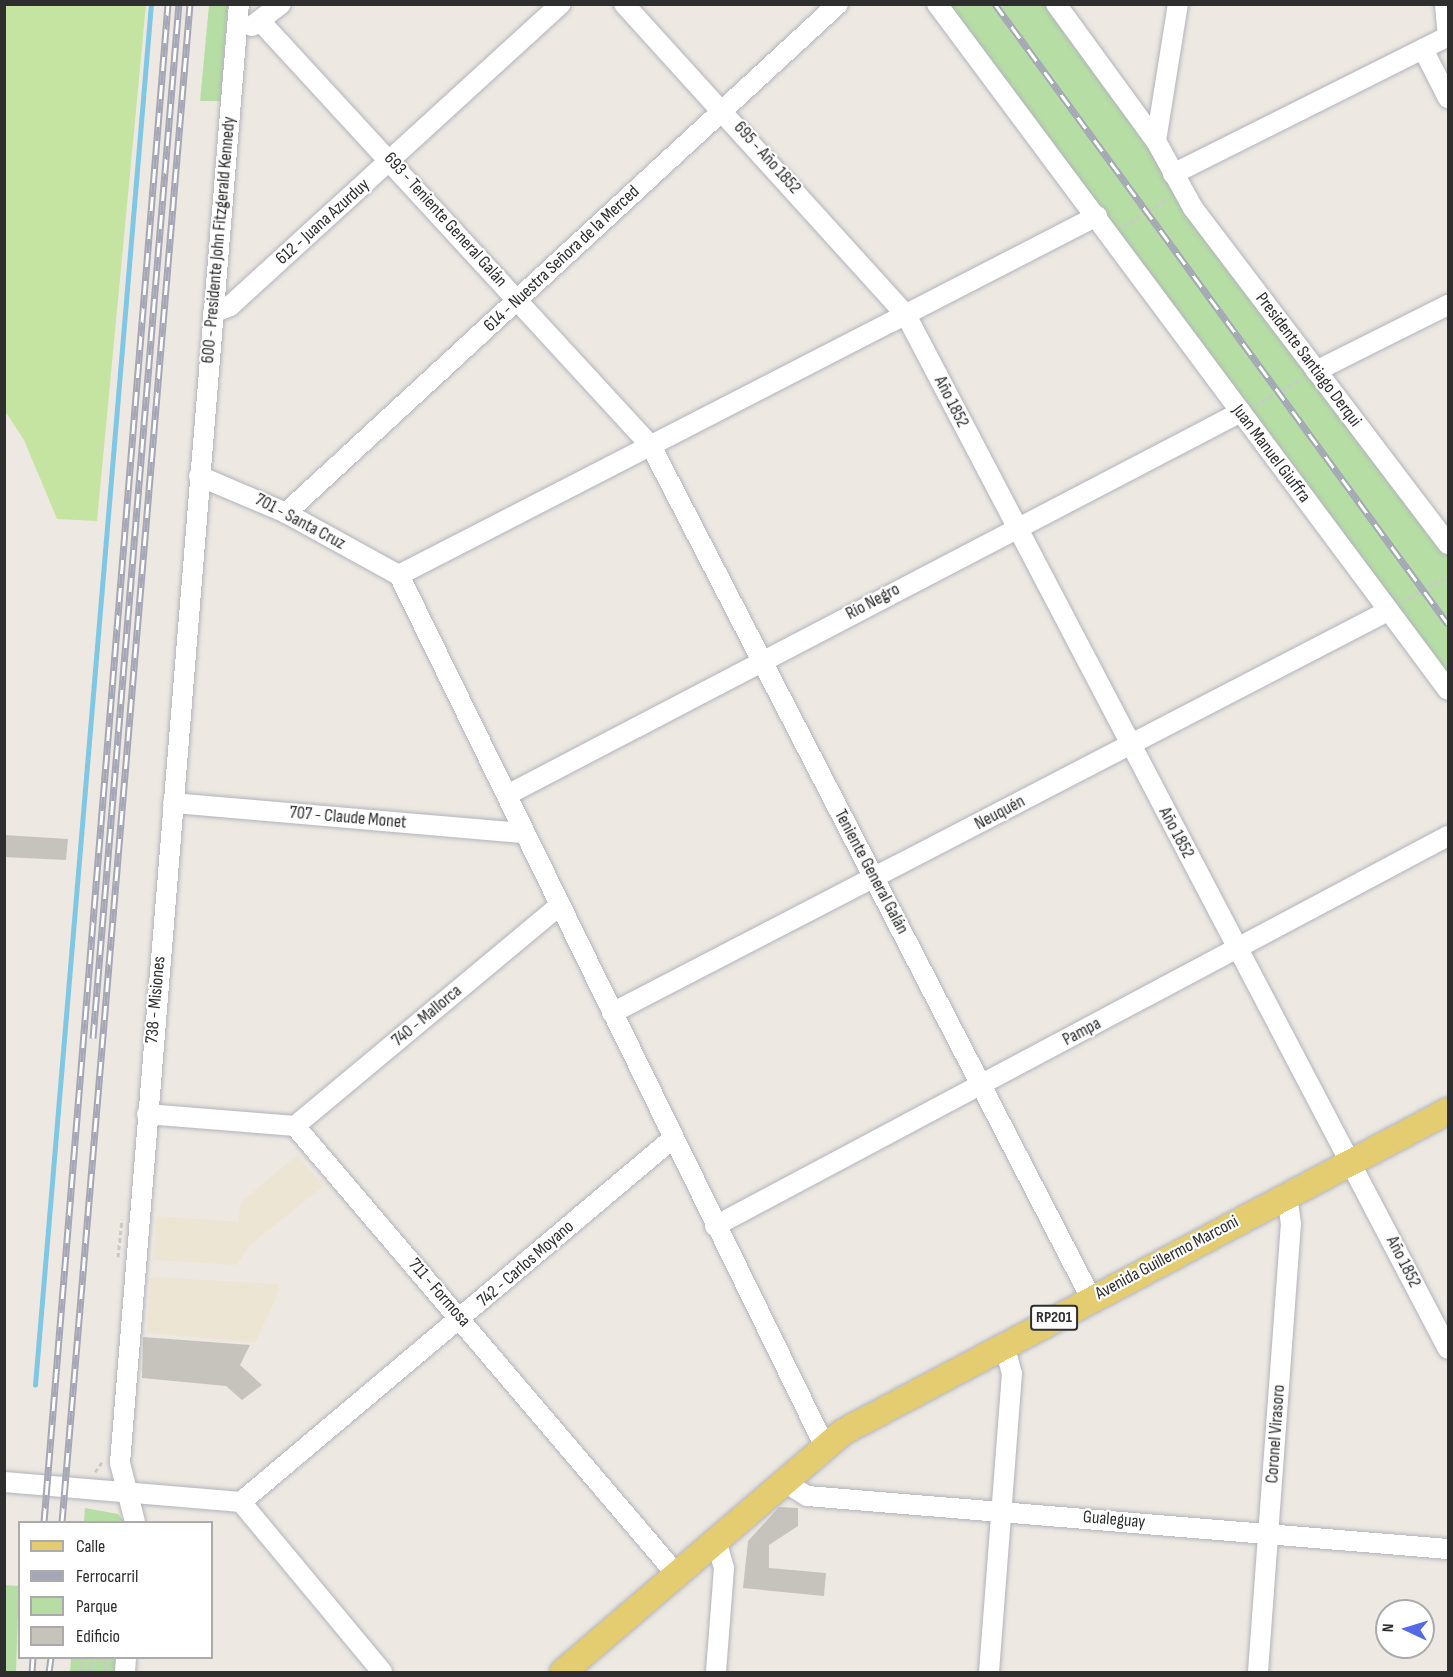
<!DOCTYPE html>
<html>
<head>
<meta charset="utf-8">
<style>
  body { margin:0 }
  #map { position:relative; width:1453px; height:1677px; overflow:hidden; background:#ede9e2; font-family:"Sofia Sans Condensed",sans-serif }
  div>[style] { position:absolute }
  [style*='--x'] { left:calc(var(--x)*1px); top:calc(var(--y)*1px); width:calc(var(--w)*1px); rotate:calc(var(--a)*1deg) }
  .education>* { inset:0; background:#ede5d3 }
  .green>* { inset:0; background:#b6dea4 }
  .pitch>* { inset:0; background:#c6e4a1 }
  .stream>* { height:4.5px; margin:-2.25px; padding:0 2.25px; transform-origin:2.25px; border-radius:2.25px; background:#80c7e4 }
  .building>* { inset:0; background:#c6c3bd }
  .path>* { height:3px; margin-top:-1.5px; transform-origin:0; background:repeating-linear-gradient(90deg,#c9c9c9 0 4.5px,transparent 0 7.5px) }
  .roads { filter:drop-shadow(0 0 2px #b2b3bc) drop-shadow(0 0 2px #b2b3bc) }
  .minor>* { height:20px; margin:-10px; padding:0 10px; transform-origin:10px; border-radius:10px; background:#fff }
  .major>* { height:26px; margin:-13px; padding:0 13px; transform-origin:13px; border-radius:13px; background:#e4cc70 }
  .rail>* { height:7px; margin-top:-3.5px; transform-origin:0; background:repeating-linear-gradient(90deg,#fff 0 14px,#a5a7b6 0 28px); box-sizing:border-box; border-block:2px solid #a5a7b6 }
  span { translate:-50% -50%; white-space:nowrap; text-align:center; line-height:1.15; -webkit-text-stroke:4.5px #fff; paint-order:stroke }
  .shield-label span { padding:2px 4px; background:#fff; border:2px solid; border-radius:4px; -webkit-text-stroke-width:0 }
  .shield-label { font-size:16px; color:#2e2e2e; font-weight:700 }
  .street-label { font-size:18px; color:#2e2e2e }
  .frame { position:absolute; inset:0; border:6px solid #2e2e2e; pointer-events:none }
  .legend { position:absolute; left:18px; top:1521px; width:195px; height:138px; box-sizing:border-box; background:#fff; border:2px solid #ababab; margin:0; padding:8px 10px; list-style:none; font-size:18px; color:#2e2e2e }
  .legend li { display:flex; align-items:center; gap:12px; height:30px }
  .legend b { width:30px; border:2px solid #ababab }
  .north { position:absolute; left:1375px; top:1599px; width:60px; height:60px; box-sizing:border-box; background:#fff; border:2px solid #ababab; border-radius:50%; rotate:274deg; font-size:16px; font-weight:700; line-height:24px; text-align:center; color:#2e2e2e }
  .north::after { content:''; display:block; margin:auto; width:21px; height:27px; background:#536be9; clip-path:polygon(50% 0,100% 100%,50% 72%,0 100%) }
</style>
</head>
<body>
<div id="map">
  <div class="education">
    <div style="clip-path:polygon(297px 1155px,324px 1186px,251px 1244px,236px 1265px,153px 1260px,157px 1216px,238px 1222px,241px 1202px)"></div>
    <div style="clip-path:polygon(151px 1277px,277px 1284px,280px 1290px,255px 1343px,147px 1333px)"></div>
  </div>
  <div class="green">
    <div style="clip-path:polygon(209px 5px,228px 5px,221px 101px,200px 101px)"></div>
    <div style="clip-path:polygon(937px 5px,1056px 5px,1448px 544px,1448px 690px)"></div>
    <div style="clip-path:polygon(85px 1508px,118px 1514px,124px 1522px,84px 1522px)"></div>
    <div style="clip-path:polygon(4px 1585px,19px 1586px,16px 1672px,5px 1672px)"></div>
    <div style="clip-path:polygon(71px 1658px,118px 1658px,117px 1672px,70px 1672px)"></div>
  </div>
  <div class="pitch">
    <div style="clip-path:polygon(4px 5px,146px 5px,97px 521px,57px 519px,24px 440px,5px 411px)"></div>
  </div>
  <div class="stream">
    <div style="--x:35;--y:1385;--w:1386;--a:-85.2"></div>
  </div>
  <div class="building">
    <div style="clip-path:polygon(4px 835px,68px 839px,66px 860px,4px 857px)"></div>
    <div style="clip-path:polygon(143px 1337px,250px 1345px,240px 1365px,262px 1385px,242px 1400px,226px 1386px,142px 1378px)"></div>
    <div style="clip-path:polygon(779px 1507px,798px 1508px,798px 1526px,769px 1545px,769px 1568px,826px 1573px,824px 1596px,743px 1588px,748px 1541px)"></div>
  </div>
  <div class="path">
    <div style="--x:1123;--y:226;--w:52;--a:-31"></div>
    <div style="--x:1255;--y:405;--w:53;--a:-29.5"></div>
    <div style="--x:1402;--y:602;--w:53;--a:-29.5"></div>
    <div style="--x:118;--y:1257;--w:38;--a:-84"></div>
    <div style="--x:95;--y:1472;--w:12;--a:-55"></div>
    <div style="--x:82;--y:1672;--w:14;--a:-90"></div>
    <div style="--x:89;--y:1672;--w:15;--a:-70"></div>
    <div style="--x:105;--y:1672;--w:14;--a:-86"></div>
  </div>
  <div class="roads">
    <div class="minor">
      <div style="--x:624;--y:4;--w:420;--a:47.8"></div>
      <div style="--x:906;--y:315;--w:1167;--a:62.34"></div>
      <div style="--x:937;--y:4;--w:855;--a:53.32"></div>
      <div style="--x:1056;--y:4;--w:170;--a:53.9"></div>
      <div style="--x:1156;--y:141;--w:77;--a:61.1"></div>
      <div style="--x:1193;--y:208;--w:422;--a:52.8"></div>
      <div style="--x:1445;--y:4;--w:32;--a:85"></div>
      <div style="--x:261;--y:22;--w:576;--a:47.39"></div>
      <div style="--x:651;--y:446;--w:959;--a:62.69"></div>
      <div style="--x:252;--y:26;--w:36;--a:-37"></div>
      <div style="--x:1423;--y:49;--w:55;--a:63"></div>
      <div style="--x:1156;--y:141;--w:139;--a:-80.9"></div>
      <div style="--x:1173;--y:174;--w:308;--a:-26.6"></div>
      <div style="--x:213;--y:313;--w:18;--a:-22"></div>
      <div style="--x:230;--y:306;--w:448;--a:-42.4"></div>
      <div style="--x:1316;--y:371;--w:148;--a:-26.6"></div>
      <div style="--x:199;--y:476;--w:95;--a:23"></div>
      <div style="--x:286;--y:513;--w:129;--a:28.8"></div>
      <div style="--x:286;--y:513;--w:751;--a:-42.68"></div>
      <div style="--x:399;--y:575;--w:968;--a:63.96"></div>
      <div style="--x:399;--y:575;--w:785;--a:-27.22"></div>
      <div style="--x:507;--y:795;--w:828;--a:-27.56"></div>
      <div style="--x:173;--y:803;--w:352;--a:4.9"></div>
      <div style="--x:612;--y:1013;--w:874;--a:-27.39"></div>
      <div style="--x:147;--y:1114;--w:148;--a:4.6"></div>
      <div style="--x:295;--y:1126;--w:590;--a:49.61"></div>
      <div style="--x:295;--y:1126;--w:342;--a:-39.8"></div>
      <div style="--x:715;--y:1226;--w:830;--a:-28.02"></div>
      <div style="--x:783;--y:1481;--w:28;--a:32"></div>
      <div style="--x:807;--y:1496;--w:643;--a:4.73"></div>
      <div style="--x:4;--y:1482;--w:238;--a:4.8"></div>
      <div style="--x:241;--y:1502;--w:221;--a:50.3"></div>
      <div style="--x:241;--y:1502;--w:562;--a:-40.09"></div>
      <div style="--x:135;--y:1522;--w:61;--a:-104.3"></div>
      <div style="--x:120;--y:1463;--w:1464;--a:-85.34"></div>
      <div style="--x:125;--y:1672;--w:14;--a:-86"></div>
      <div style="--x:716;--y:1672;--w:104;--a:-85.6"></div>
      <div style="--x:724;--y:1568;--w:29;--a:-106"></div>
      <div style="--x:989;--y:1672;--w:299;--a:-85.6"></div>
      <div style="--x:1012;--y:1374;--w:30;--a:-105"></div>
      <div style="--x:1258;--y:1672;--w:449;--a:-85.8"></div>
      <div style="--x:1291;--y:1224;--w:28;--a:-98"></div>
    </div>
    <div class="major">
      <div style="--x:563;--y:1672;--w:369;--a:-40.6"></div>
      <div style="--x:843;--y:1432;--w:685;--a:-27.95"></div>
    </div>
  </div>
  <div class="rail">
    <div style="--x:995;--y:4;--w:768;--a:53.85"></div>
    <div style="--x:93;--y:1038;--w:1038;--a:-85.25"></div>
    <div style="--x:44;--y:1522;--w:1523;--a:-85.33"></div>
    <div style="--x:62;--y:1522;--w:1523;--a:-85.18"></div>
    <div style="--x:32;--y:1672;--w:14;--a:-86"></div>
    <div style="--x:49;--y:1672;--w:14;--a:-82"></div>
  </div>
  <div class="shield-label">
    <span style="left:1054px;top:1318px">RP201</span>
  </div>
  <div class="street-label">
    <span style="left:767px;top:158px;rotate:48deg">695 - Año 1852</span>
    <span style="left:445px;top:220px;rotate:48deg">693 - Teniente General Galán</span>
    <span style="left:323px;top:222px;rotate:-42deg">612 - Juana Azurduy</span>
    <span style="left:219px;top:240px;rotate:-85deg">600 - Presidente John Fitzgerald Kennedy</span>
    <span style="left:562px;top:259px;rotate:-43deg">614 - Nuestra Señora de la Merced</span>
    <span style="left:1308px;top:360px;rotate:53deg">Presidente Santiago Derqui</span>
    <span style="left:951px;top:402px;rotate:63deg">Año 1852</span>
    <span style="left:1271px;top:454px;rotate:53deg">Juan Manuel Giuffra</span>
    <span style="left:300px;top:522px;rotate:28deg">701 - Santa Cruz</span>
    <span style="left:873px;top:602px;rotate:-28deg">Río Negro</span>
    <span style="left:1000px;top:813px;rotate:-28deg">Neuquén</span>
    <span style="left:348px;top:818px;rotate:5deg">707 - Claude Monet</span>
    <span style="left:1176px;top:833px;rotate:62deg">Año 1852</span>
    <span style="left:871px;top:872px;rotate:62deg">Teniente General Galán</span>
    <span style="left:156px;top:1000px;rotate:-85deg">738 - Misiones</span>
    <span style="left:427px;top:1016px;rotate:-40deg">740 - Mallorca</span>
    <span style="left:1082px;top:1032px;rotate:-28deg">Pampa</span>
    <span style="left:1167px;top:1258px;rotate:-28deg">Avenida Guillermo Marconi</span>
    <span style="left:1403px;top:1262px;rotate:63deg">Año 1852</span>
    <span style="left:526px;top:1264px;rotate:-41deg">742 - Carlos Moyano</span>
    <span style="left:439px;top:1293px;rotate:49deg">711 - Formosa</span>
    <span style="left:1276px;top:1434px;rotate:-86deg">Coronel Virasoro</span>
    <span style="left:1114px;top:1520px;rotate:5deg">Gualeguay</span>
  </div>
  <div class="frame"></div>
  <ul class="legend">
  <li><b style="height:8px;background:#e4cc70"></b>Calle</li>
  <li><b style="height:8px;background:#a5a7b6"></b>Ferrocarril</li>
  <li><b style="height:16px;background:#b6dea4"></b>Parque</li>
  <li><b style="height:16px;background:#c6c3bd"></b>Edificio</li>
  </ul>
  <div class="north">N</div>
</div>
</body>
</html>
